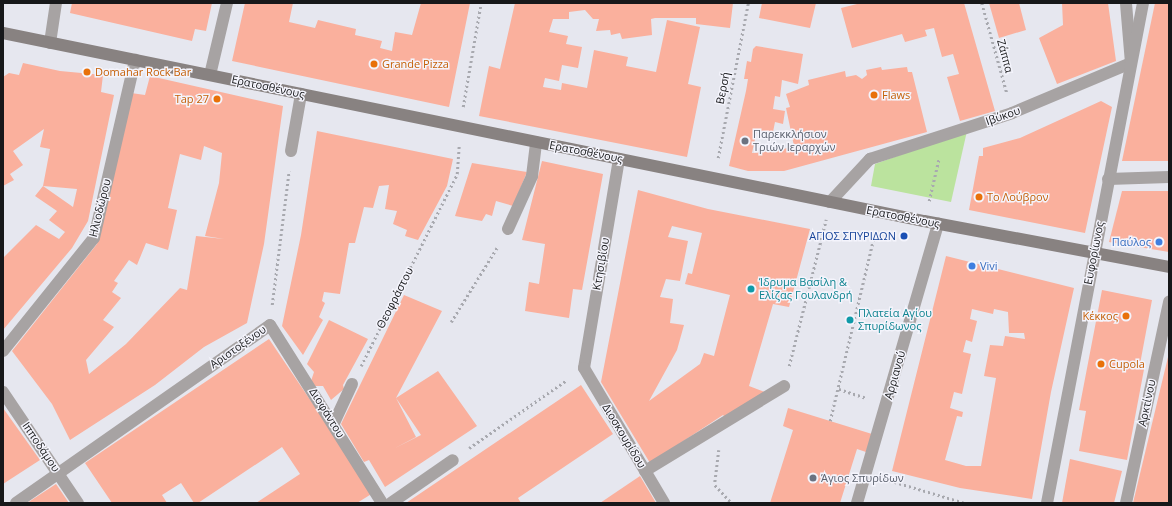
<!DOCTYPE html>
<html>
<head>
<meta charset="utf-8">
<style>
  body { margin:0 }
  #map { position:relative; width:1172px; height:506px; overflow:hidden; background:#e6e7ef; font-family:"Open Sans",sans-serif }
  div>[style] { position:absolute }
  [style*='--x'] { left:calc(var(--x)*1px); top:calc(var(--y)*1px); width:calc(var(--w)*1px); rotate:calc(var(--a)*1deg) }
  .green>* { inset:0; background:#bbe39e }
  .building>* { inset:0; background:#fab09d }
  .path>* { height:2.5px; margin-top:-1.25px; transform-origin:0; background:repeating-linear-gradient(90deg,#a8a9af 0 2px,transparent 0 5px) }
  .lane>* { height:12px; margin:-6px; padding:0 6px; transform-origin:6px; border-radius:6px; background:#a7a3a3 }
  .street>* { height:12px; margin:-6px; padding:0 6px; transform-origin:6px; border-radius:6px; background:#a7a3a3 }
  .secondary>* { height:12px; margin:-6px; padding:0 6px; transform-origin:6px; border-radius:6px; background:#888281 }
  .dots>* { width:11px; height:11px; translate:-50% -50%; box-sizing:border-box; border:2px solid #f4f4fc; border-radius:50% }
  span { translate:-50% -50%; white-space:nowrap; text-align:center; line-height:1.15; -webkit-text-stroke:3px #f4f4fc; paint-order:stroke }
  .street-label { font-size:11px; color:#17181a }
  .food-label { font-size:11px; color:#c56008 }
  .left { translate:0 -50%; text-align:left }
  .right { translate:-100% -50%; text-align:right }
  .worship-label { font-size:11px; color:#5b616d }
  .transit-label { font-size:11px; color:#164399 }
  .shop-label { font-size:11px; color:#366cbe }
  .culture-label { font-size:11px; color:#0d838f }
  .frame { position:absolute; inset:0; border:4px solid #17181a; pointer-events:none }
</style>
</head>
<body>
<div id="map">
  <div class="green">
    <div style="clip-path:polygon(967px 131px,951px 202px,871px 186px,875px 164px)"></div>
  </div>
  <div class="building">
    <div style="clip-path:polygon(72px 3px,212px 3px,206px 31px,195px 29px,192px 41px,70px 13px)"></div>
    <div style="clip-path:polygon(245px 3px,293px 3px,289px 22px,315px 28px,318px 20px,356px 29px,355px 35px,382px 41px,380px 48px,392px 51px,395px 32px,412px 35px,421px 3px,470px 3px,449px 107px,232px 61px)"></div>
    <div style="clip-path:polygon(515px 3px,733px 3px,730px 28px,696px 24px,696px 18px,655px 18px,651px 19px,652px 35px,622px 39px,620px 33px,611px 35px,610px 30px,596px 31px,599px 19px,593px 19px,585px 10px,569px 12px,569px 19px,553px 19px,549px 32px,568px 36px,566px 44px,582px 47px,578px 68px,562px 65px,559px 81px,545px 78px,543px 87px,561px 90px,562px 83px,587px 88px,594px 50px,628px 57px,626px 66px,656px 72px,667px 20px,700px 27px,688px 84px,701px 87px,687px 157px,479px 116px,489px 66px,500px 69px)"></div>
    <div style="clip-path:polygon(762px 3px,816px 3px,810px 28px,759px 18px)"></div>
    <div style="clip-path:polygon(861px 3px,964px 3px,995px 111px,960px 121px,947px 77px,959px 74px,953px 54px,942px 57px,934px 28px,925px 30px,927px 36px,905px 42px,902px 34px,852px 48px,841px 8px)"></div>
    <div style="clip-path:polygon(989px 3px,1019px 3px,1026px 30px,999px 38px)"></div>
    <div style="clip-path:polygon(1062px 3px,1108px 3px,1116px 61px,1057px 84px,1039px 38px,1063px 25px)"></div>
    <div style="clip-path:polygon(1155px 3px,1169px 3px,1169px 161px,1122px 161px)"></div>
    <div style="clip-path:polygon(756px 46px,803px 54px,798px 84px,782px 80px,780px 97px,775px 96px,773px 109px,785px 111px,783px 124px,775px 122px,773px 132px,757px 130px,752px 153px,780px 150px,794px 146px,786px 108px,790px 107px,786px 94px,809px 85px,808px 80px,845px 71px,846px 77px,856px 75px,862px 79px,867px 75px,866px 70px,881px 67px,882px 70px,907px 67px,908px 72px,912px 72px,927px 132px,784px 171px,748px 171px,729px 166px,746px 91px,748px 79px,744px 79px,747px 61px,751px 62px,753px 49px)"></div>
    <div style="clip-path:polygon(23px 63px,60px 71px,103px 75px,101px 92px,114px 95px,88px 221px,72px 248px,3px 330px,3px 258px,36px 225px,59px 239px,65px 232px,49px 220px,57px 211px,35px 196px,43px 186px,73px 207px,77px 189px,43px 186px,50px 149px,40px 147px,44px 129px,13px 151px,23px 165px,10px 174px,14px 180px,3px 186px,3px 77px,9px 73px,19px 75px)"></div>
    <div style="clip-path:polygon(evenodd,150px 76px,283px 106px,264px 244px,247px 323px,204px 347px,155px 385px,70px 440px,52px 404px,12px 351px,97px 244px,131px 93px,145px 95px,150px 76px,204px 146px,222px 153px,219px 183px,205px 236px,224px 239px,196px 236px,187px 290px,180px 288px,126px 344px,89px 374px,86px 360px,114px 327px,103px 320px,121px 298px,112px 292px,118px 283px,114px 281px,129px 260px,137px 265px,146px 243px,168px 250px,177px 210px,168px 208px,180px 154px,201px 160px,204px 146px)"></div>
    <div style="clip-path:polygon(1101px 101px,1112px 107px,1085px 233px,969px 210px,979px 156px,983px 156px,983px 148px,1020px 138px)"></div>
    <div style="clip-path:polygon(317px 131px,453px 159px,447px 186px,418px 240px,405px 236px,407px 230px,393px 224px,397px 211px,385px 209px,389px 185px,379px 186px,373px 208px,364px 207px,355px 243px,349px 243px,340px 294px,324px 292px,322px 301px,325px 303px,319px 317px,323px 320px,303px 355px,282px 326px,301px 235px)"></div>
    <div style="clip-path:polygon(542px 161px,603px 174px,582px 290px,573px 289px,569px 318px,525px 311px,529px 282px,539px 284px,545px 244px,522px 240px)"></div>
    <div style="clip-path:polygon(472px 163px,527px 172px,513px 206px,496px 201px,492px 216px,486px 214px,482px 221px,455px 216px)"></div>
    <div style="clip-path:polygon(evenodd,638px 190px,708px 209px,810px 229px,789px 307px,773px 304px,749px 386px,767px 393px,726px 418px,723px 415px,650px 463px,601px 382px,638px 190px,672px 226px,702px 233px,692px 274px,688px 273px,685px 284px,730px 295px,714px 356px,704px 353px,700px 364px,649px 401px,677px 350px,684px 325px,670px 323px,673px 299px,660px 297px,666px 279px,680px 281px,688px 241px,668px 237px,672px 226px)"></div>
    <div style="clip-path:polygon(1122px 191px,1169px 191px,1169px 252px,1109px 242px)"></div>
    <div style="clip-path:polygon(evenodd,946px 256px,1074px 288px,1051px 392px,1032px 499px,960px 488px,892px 471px,946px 256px,972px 309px,993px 314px,994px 309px,1008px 312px,1009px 333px,1024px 333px,1025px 339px,1005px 336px,1003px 346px,990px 345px,984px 376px,996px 378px,981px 466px,966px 466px,945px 460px,957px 416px,962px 417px,963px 412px,950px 408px,954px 392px,962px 394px,971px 354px,963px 352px,966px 340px,972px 342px,977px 321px,970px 319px,972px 309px)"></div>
    <div style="clip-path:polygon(1102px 290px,1152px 300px,1140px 364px,1145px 364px,1127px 460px,1079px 451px,1086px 411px,1079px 410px)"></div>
    <div style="clip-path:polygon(evenodd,404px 295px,442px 311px,396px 398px,438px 371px,477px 426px,385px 487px,369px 460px,364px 462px,341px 424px,404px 295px,396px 398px,421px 435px,395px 448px,416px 437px,396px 398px)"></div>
    <div style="clip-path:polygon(329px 320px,368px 339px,343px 385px,344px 389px,331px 400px,323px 386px,313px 386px,311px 381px,314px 372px,307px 364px)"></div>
    <div style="clip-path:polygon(269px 339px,373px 493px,357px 503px,256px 503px,300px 474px,282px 447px,198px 503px,194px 503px,181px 483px,162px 495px,167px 503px,112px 503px,85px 463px)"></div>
    <div style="clip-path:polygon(1169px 357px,1169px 503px,1133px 503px,1168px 357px)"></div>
    <div style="clip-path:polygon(581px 385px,613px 434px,518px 498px,521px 503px,406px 503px)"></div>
    <div style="clip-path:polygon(3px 408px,40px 460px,3px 484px)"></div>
    <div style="clip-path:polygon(788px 408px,872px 434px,866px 452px,857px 449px,840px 503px,770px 503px,793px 430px,783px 426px)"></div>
    <div style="clip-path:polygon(1070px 459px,1122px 471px,1114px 503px,1062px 503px)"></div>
    <div style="clip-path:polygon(640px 476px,656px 503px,600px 503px)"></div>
    <div style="clip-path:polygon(56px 484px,69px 503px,27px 503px)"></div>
  </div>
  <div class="path">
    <div style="--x:982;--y:3;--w:93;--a:74.5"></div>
    <div style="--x:463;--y:107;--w:106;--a:-80.2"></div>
    <div style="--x:718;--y:158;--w:158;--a:-79"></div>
    <div style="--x:929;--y:201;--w:44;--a:-76.9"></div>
    <div style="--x:272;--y:305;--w:135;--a:-82.8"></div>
    <div style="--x:451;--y:322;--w:89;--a:-58.3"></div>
    <div style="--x:361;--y:366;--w:215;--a:-63.4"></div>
    <div style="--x:457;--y:174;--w:28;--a:-86"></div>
    <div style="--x:789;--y:366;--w:151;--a:-75.8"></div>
    <div style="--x:839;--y:389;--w:29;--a:18"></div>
    <div style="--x:830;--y:421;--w:194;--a:-76.6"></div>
    <div style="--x:469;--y:448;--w:119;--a:-34.8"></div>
    <div style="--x:719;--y:450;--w:35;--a:97"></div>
    <div style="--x:715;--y:485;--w:25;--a:47"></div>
    <div style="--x:885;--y:479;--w:84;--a:16.7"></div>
  </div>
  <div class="lane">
    <div style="--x:508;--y:229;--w:58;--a:-65.6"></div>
    <div style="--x:532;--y:176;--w:34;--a:-83"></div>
  </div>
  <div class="street">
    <div style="--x:50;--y:43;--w:40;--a:-81.5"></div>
    <div style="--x:210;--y:75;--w:74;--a:-76.7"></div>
    <div style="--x:291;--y:151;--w:58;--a:-80"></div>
    <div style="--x:619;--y:159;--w:212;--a:99.5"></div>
    <div style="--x:584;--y:368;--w:157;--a:59.3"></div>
    <div style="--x:1108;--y:179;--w:61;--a:-1.9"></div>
    <div style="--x:830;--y:202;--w:59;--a:-47.1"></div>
    <div style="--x:870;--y:159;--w:149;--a:-17.9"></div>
    <div style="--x:1012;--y:113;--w:129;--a:-22.8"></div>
    <div style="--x:1131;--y:63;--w:60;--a:-94.8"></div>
    <div style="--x:3;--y:351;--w:145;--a:-51.2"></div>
    <div style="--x:94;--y:238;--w:183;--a:-77"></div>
    <div style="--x:3;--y:392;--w:134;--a:56"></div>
    <div style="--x:334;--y:423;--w:43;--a:-65.2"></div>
    <div style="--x:645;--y:471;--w:163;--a:-31.4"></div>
    <div style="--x:16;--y:503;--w:310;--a:-35"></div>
    <div style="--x:270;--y:325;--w:210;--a:57.8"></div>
    <div style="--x:391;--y:503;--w:75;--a:-34.7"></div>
    <div style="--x:857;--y:503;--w:291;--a:-73.8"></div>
    <div style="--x:1047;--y:503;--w:509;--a:-79.13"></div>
    <div style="--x:1126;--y:503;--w:206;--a:-77.9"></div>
  </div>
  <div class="secondary">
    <div style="--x:3;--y:33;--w:940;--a:11.54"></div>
    <div style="--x:924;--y:221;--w:249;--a:10.6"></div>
  </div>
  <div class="dots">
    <div style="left:374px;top:64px;background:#e8710a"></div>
    <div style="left:87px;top:72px;background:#e8710a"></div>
    <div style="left:874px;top:95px;background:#e8710a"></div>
    <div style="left:217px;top:99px;background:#e8710a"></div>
    <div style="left:745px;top:141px;background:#6b7280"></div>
    <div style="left:979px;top:197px;background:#e8710a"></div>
    <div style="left:904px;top:236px;background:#1a4fb4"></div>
    <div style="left:1159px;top:242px;background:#3f7fe0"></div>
    <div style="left:972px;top:266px;background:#3f7fe0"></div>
    <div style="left:751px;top:289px;background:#0f9aa8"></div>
    <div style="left:1126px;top:316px;background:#e8710a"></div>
    <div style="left:850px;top:320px;background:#0f9aa8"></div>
    <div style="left:1101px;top:364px;background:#e8710a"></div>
    <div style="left:813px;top:478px;background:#6b7280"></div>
  </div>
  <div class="street-label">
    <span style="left:1005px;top:56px;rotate:75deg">Ζάππα</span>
    <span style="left:268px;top:87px;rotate:12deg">Ερατοσθένους</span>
    <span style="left:723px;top:88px;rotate:-79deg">Βερσή</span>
    <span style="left:1003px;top:116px;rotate:-19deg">Ιβύκου</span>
    <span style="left:586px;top:152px;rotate:11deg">Ερατοσθένους</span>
    <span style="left:100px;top:208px;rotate:-76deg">Ηλιοδώρου</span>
    <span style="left:903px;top:217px;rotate:11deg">Ερατοσθένους</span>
    <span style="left:1094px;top:253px;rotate:-79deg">Ευφορίωνος</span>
    <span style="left:601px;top:264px;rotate:-80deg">Κτησιβίου</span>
    <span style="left:395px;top:298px;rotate:-63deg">Θεοφράστου</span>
    <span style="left:238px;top:347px;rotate:-35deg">Αριστοξένου</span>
    <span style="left:895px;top:375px;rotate:-74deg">Αρριανού</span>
    <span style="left:1147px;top:403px;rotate:-78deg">Αρκτίνου</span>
    <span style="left:327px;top:413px;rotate:58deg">Διοφάντου</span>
    <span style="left:624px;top:436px;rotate:59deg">Διοσκουρίδου</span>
    <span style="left:41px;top:447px;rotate:56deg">Ιπποδάμου</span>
  </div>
  <div class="food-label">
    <span class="left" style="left:382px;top:64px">Grande Pizza</span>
    <span class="left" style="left:95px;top:72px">Domahar Rock Bar</span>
    <span class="left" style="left:882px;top:95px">Flaws</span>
    <span class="right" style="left:209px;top:99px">Tap 27</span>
    <span class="left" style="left:987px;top:197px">Το Λούβρον</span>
    <span class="right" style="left:1118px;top:316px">Κέκκος</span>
    <span class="left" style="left:1109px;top:364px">Cupola</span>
  </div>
  <div class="worship-label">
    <span class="left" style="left:753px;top:141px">Παρεκκλήσιον<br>Τριών Ιεραρχών</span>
    <span class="left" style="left:821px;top:478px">Άγιος Σπυρίδων</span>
  </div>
  <div class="transit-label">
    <span class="right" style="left:896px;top:236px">ΑΓΙΟΣ ΣΠΥΡΙΔΩΝ</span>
  </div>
  <div class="shop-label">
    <span class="right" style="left:1151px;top:242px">Παύλος</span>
    <span class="left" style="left:980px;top:266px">Vivi</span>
  </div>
  <div class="culture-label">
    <span class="left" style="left:759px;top:289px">Ίδρυμα Βασίλη &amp;<br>Ελίζας Γουλανδρή</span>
    <span class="left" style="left:858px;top:320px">Πλατεία Αγίου<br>Σπυρίδωνος</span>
  </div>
  <div class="frame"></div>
</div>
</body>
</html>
